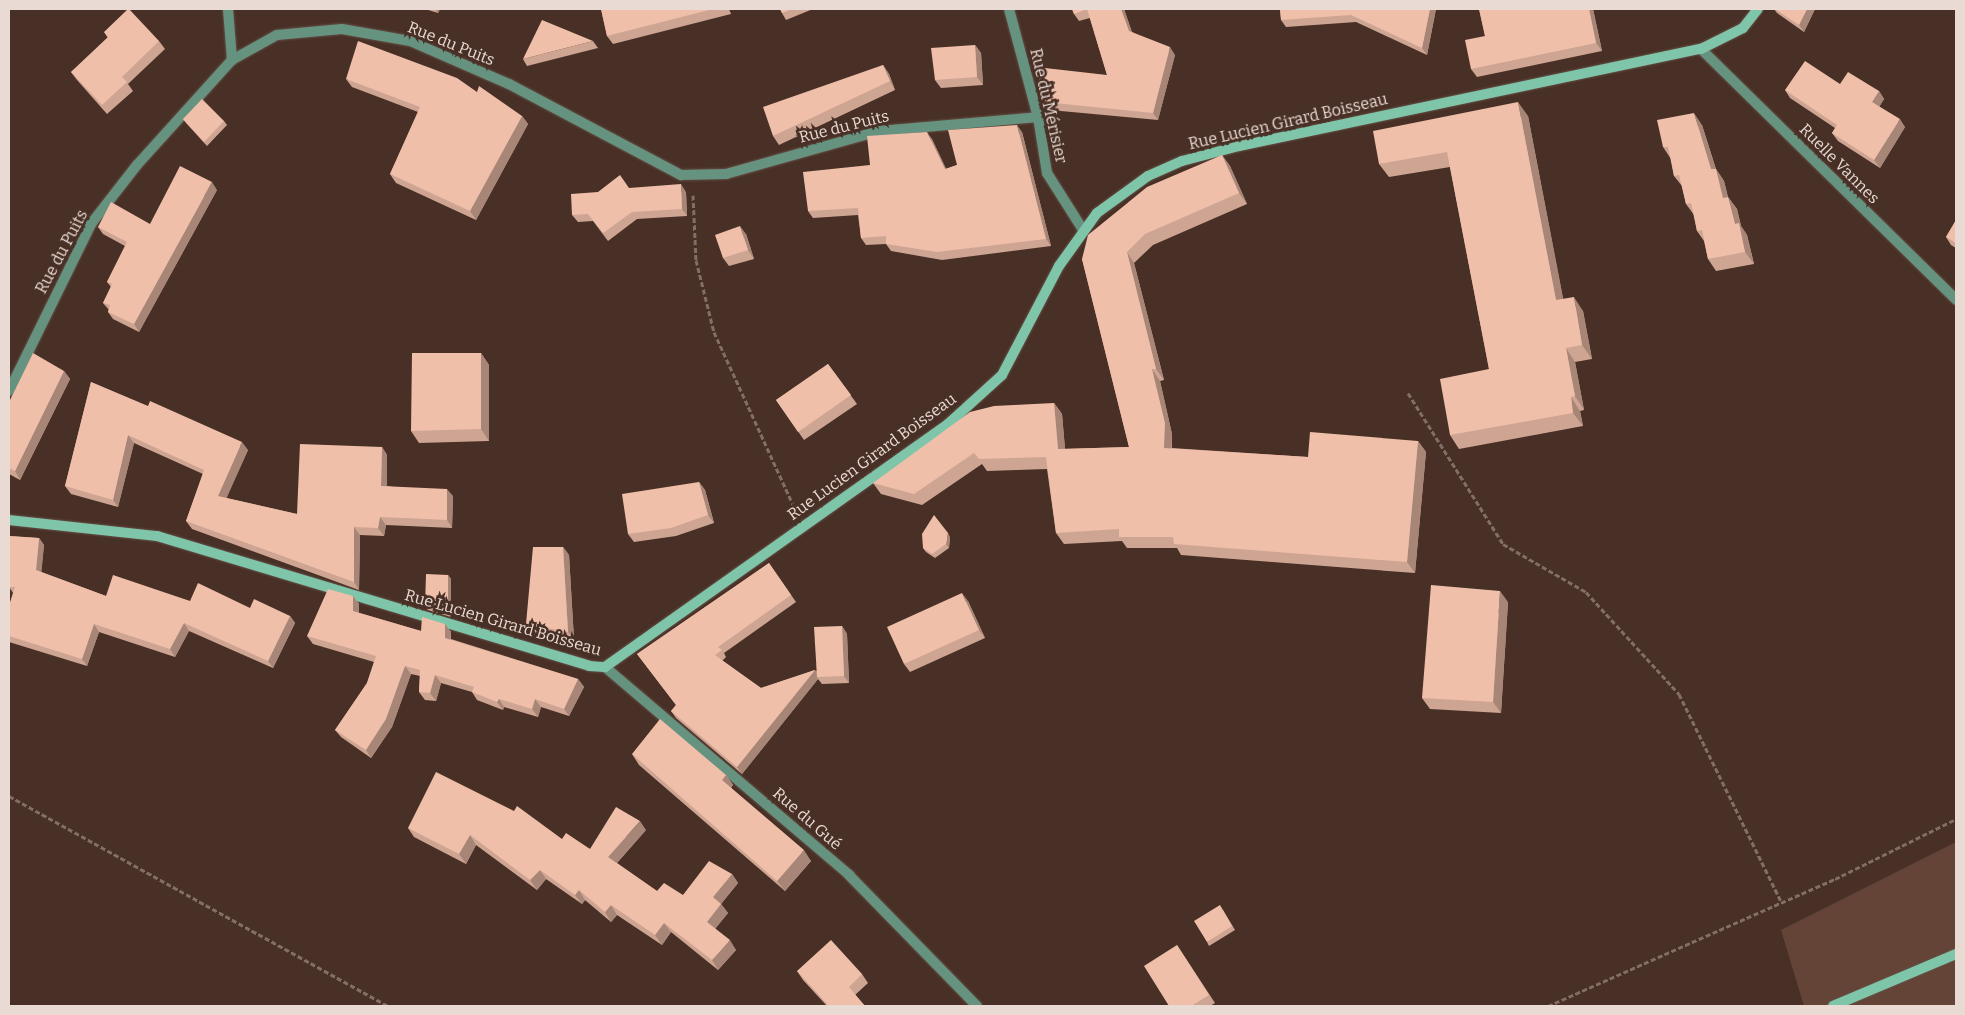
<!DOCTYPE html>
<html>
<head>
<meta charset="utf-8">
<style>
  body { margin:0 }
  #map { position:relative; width:1965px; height:1015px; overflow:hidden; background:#483026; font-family:Bitter,serif }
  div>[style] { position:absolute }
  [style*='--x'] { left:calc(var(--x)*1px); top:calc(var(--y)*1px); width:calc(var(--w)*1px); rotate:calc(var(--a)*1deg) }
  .green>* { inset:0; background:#644436 }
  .path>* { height:3px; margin-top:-1.5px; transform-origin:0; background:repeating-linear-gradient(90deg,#836e65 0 5px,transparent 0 7.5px) }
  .roads { filter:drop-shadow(0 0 1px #654f45) drop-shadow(0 0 1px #654f45) }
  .street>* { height:10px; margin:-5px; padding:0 5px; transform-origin:5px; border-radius:5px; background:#669280 }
  .secondary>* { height:10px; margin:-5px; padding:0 5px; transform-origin:5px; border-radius:5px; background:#7ec5a9 }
  .wall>* { inset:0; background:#cea492 }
  .shaded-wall>* { inset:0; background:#a78677 }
  .building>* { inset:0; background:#efbfaa }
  span { translate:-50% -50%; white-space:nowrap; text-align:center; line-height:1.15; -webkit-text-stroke:5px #483026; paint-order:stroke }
  .street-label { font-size:16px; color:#e9dad3 }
  .frame { position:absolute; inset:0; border:10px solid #e9dad3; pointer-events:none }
</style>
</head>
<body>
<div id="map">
  <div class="green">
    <div style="clip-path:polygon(1956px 842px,1956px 1006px,1804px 1006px,1781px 930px)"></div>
  </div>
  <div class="path">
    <div style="--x:693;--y:195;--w:65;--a:87.4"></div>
    <div style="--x:696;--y:260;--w:74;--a:76"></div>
    <div style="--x:714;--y:332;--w:192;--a:65.4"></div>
    <div style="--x:1408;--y:393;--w:178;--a:57.8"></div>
    <div style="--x:1503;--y:544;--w:96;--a:30"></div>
    <div style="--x:1586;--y:592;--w:138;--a:47.6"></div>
    <div style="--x:1679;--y:694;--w:233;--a:63.8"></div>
    <div style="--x:9;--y:796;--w:433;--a:29"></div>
    <div style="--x:1548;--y:1006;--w:314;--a:-23.9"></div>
    <div style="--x:1835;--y:879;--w:135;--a:-26.4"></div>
  </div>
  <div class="roads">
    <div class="street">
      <div style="--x:228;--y:9;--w:51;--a:85.5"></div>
      <div style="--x:1009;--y:9;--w:112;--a:75"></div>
      <div style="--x:1038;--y:117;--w:57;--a:80.9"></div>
      <div style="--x:1047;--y:173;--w:67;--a:57.7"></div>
      <div style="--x:1701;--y:49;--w:358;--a:44.5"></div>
      <div style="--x:9;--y:391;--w:186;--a:-63.8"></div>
      <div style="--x:91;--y:224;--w:75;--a:-52.1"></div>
      <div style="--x:137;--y:165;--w:142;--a:-47.9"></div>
      <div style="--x:232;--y:60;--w:51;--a:-29.1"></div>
      <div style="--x:277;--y:35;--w:65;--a:-5.3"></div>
      <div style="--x:342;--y:29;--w:69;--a:10"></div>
      <div style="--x:410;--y:41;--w:108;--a:23.5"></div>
      <div style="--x:509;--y:84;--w:195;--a:27.9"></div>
      <div style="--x:681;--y:175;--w:45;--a:-1.3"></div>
      <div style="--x:726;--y:174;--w:159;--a:-15.7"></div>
      <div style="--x:879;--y:131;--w:160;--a:-5"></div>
      <div style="--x:605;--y:667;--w:321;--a:40.4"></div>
      <div style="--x:849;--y:875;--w:183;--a:45.7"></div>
    </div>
    <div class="secondary">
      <div style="--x:9;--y:520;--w:149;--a:6.2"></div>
      <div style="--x:157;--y:536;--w:451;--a:16.7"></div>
      <div style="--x:589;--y:666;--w:16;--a:4"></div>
      <div style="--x:605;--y:667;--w:420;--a:-35.3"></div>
      <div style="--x:948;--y:424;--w:73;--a:-42.2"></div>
      <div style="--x:1002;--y:375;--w:123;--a:-62.4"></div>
      <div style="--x:1059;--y:266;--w:65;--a:-54.4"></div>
      <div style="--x:1097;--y:213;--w:63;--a:-36"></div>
      <div style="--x:1148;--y:176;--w:37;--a:-24"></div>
      <div style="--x:1182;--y:161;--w:59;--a:-14.7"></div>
      <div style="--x:1239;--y:146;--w:472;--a:-11.9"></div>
      <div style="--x:1701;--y:49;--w:47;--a:-26.6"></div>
      <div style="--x:1743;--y:28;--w:24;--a:-52"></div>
      <div style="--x:1833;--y:1006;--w:134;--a:-22.9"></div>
    </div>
  </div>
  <div class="wall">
    <div style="clip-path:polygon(425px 9px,440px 9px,438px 13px)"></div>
    <div style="clip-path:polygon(601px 9px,729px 9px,731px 14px,613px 44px,607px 36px)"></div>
    <div style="clip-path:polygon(780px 9px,813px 9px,786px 20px,782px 13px)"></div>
    <div style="clip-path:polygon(1072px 9px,1124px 9px,1132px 32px,1175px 55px,1158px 120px,1050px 110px,1044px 102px,1107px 75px,1090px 18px,1079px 21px,1074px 14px)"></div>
    <div style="clip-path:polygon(1280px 9px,1436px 9px,1427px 55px,1356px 22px,1286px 27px,1281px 20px)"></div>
    <div style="clip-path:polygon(1479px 9px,1593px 9px,1602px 51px,1477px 77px,1471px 69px,1485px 36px)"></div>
    <div style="clip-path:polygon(1774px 9px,1815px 9px,1804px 32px,1777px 13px)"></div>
    <div style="clip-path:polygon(104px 32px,159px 41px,165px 49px,128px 84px,133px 91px,107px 114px,77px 80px,71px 72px,108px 38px)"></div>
    <div style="clip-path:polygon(593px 41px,598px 48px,527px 66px,523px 59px)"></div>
    <div style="clip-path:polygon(975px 45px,981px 53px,983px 85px,941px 88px,935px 80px)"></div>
    <div style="clip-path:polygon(883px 65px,889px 74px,895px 90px,779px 145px,773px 136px)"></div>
    <div style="clip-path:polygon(346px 79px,522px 116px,528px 124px,476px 220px,396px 183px,390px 174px,418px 112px,352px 87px)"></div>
    <div style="clip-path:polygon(1840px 84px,1879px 91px,1884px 99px,1879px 107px,1905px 127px,1880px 168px,1838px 141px,1832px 133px,1835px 128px,1790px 98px,1785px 90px)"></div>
    <div style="clip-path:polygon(1528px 116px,1563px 299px,1583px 311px,1592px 359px,1575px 362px,1584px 410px,1580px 411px,1583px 426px,1459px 449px,1450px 435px,1489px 369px,1450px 167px,1389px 177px,1379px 164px)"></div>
    <div style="clip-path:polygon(183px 119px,224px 121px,227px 125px,207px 146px,186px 123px)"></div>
    <div style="clip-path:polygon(1702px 125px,1716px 169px,1724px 181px,1728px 197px,1737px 209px,1741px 226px,1747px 235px,1754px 264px,1716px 271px,1708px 259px,1704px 241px,1697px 231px,1694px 215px,1686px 204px,1682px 186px,1674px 176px,1671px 159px,1663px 147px)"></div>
    <div style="clip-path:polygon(1022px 132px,1051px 246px,942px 260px,891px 251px,886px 244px,866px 245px,861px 238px,858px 215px,813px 218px,808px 211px,870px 165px,932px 139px,946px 169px,957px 165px)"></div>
    <div style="clip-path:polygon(1222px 155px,1230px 166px,1247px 204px,1153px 245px,1134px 263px,1164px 380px,1160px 381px,1172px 434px,1172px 448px,1308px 457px,1418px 441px,1426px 452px,1415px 573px,1181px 555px,1177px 548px,1127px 548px,1122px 541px,1064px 544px,1056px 533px,1047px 469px,987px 471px,982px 464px,922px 505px,881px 494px,873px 483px,1054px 403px,1062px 414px,1065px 449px,1129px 447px,1082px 259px)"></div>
    <div style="clip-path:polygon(629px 188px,686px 192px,687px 216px,637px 219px,608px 241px,593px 221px,578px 222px,572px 215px)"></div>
    <div style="clip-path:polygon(217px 190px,139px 332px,113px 319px,108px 312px,109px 310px,103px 303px,111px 287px,107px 282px,125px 246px,103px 234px,98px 227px,150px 224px)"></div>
    <div style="clip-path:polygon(1956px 220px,1956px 248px,1951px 245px,1946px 237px)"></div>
    <div style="clip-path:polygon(746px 234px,754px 259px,729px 266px,723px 258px)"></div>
    <div style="clip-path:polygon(481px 353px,489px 365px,489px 441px,419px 443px,411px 431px)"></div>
    <div style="clip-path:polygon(828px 364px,857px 404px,804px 440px,776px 400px)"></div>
    <div style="clip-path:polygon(64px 371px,70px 379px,20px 480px,9px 474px,9px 402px)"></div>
    <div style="clip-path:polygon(91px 382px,248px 450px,226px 498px,297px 514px,382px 447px,387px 455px,387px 486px,453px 496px,452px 528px,386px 525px,384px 536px,360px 535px,359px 590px,192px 529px,186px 521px,203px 474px,134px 443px,118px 507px,71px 494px,65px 486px)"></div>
    <div style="clip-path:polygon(699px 482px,705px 490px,714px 523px,676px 536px,634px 542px,628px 534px)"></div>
    <div style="clip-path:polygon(9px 536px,39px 538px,44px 545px,41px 572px,106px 596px,190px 601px,250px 608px,290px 616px,295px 623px,273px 668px,189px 631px,175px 657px,99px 632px,87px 666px,9px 642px,9px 606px,13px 593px,9px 587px)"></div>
    <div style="clip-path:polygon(950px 537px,949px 548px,935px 558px,926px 552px,923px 548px)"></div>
    <div style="clip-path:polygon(563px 547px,569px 555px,574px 640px,532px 632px,526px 624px)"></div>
    <div style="clip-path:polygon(769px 563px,796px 602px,724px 653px,726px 657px,722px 661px,761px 688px,815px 670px,816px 672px,842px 626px,847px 634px,849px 683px,822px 684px,818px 679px,742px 774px,676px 718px,671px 711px,676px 705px,637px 654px)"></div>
    <div style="clip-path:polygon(448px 575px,451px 579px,451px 617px,428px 610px,425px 606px)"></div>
    <div style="clip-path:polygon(353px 596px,359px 604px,359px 613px,421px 631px,445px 624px,451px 632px,451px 639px,578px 679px,584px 687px,569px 716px,541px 707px,538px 717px,504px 707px,503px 710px,477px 700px,472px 692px,441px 683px,436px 701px,425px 700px,419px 692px,420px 676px,411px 674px,392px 727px,371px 758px,341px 737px,335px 730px,367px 683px,374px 662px,313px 644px,307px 636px)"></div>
    <div style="clip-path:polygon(968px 601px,985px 638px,910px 672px,904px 664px)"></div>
    <div style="clip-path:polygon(1508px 602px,1501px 713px,1430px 709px,1422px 698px)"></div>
    <div style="clip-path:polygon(632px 754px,726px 775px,733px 785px,731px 788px,811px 861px,785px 891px,639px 765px)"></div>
    <div style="clip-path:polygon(408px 828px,562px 839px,590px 849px,646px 830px,617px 863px,657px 891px,683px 895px,732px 874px,738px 883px,721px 904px,728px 913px,715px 929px,736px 950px,718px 970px,671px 932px,662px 945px,617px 915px,611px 922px,585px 900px,582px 904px,546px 879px,537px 890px,476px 845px,466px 864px,414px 837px)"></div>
    <div style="clip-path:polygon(1223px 910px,1235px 930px,1209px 946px,1207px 942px)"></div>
    <div style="clip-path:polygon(1177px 945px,1215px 1003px,1210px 1006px,1169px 1006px)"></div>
    <div style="clip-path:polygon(797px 971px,862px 974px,868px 983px,855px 995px,865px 1006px,827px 1006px,803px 980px)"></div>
  </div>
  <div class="shaded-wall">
    <div style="clip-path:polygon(435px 9px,440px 9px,438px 13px)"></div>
    <div style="clip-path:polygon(1121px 9px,1124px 9px,1134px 39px,1129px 31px)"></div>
    <div style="clip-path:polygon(1430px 9px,1436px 9px,1427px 55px,1422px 48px)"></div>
    <div style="clip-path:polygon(1589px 9px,1593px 9px,1602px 51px,1596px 43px)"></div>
    <div style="clip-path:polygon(1807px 9px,1815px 9px,1804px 32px,1799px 25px)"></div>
    <div style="clip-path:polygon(975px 45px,981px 53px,983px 85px,977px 77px)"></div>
    <div style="clip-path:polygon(1170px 47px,1175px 55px,1158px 120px,1153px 113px)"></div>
    <div style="clip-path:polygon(883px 65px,889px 74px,895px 90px,890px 81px)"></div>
    <div style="clip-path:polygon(1879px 91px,1884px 99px,1877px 110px,1872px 102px)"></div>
    <div style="clip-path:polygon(1518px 102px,1528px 116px,1566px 313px,1556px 300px)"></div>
    <div style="clip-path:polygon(1694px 113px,1702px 125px,1717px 173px,1716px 169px,1724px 181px,1731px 210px,1723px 198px,1711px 169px)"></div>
    <div style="clip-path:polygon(522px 116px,528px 124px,476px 220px,470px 211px)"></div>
    <div style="clip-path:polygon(1900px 119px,1905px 127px,1880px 168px,1874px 160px)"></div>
    <div style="clip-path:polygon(1017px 125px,1022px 132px,1051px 246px,1046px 239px)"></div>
    <div style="clip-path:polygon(927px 132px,932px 139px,950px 177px,945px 169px)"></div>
    <div style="clip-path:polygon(1222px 155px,1230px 166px,1247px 204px,1239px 193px)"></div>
    <div style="clip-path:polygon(212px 182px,217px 190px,139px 332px,134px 324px)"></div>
    <div style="clip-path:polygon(681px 184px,686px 192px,687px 216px,682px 209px)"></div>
    <div style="clip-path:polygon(1728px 197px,1737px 209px,1741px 226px,1747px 235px,1754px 264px,1745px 252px,1735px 224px)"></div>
    <div style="clip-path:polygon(740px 226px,746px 234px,754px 259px,748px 250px)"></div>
    <div style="clip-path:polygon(1127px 252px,1134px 263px,1164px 380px,1156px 369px)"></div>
    <div style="clip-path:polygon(1574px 297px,1583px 311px,1592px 359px,1582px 345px)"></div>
    <div style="clip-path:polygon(1566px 348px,1575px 362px,1584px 410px,1575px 396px)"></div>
    <div style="clip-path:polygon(481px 353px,489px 365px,489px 441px,481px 429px)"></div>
    <div style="clip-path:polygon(1152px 369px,1160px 381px,1172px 434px,1171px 459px,1164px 448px)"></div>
    <div style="clip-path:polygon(64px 371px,70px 379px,20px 480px,15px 471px)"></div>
    <div style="clip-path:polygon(1571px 397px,1580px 411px,1583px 426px,1573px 413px)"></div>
    <div style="clip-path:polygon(1054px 403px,1062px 414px,1066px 460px,1058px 449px)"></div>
    <div style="clip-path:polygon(128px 435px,134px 443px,118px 507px,113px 500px)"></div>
    <div style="clip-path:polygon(1418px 441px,1426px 452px,1415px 573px,1407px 562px)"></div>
    <div style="clip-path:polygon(242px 442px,248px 450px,224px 504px,218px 496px)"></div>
    <div style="clip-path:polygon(382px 447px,387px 455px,387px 494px,381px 486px)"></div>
    <div style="clip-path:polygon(699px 482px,705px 490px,714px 523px,708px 515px)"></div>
    <div style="clip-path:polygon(447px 489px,453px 496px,452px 528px,447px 520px)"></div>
    <div style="clip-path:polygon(380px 517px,386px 525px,384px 536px,378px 528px)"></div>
    <div style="clip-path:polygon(354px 527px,360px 535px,359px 590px,354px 582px)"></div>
    <div style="clip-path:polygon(948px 533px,950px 537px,949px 548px,946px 544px)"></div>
    <div style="clip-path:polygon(39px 538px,44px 545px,41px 577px,36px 570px)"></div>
    <div style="clip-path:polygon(563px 547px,569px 555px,574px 640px,568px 632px)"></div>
    <div style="clip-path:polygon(448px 575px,451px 579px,451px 617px,448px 613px)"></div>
    <div style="clip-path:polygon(1500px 591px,1508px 602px,1501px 713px,1493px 702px)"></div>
    <div style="clip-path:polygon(962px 593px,968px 601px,985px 638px,979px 630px)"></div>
    <div style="clip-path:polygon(353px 596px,359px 604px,359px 619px,353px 611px)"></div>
    <div style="clip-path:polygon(290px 616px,295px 623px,273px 668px,268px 661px)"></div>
    <div style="clip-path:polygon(184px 623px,189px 631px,175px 657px,170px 649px)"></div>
    <div style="clip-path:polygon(94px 624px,99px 632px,87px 666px,82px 659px)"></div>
    <div style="clip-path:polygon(445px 624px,451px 632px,450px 646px,445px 638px)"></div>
    <div style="clip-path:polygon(842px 626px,847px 634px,849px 683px,844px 676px)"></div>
    <div style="clip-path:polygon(405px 666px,411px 674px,392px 727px,371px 758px,366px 750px)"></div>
    <div style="clip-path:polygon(815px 670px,820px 677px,817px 677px,818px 679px,742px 774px,737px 767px)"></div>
    <div style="clip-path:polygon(435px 675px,441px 683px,436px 701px,430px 693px)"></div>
    <div style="clip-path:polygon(578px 679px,584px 687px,569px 716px,564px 709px)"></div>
    <div style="clip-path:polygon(499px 699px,504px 707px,503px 710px,497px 702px)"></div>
    <div style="clip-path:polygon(535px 699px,541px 707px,538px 717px,532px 709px)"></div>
    <div style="clip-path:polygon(726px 775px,733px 785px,729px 790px,722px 780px)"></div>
    <div style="clip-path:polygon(640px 821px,646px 830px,614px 866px,608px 857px)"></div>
    <div style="clip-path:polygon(470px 835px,476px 845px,466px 864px,459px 854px)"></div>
    <div style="clip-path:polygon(804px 850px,811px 861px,785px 891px,777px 881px)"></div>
    <div style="clip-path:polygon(540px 870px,546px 879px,537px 890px,530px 880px)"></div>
    <div style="clip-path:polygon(732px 874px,738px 883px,721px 904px,728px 913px,713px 931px,707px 922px,713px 897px)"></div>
    <div style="clip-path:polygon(579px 890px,585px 900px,582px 904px,575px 895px)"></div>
    <div style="clip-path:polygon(611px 905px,617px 915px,611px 922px,605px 912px)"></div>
    <div style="clip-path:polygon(664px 923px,671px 932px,662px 945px,655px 935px)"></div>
    <div style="clip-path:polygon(730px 940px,736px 950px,718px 970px,712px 960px)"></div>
  </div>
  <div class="building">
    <div style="clip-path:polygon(128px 9px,129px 9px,159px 41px,122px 77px,127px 82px,102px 105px,71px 72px,108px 37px,104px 32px)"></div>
    <div style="clip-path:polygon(601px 9px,713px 9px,607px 36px)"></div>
    <div style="clip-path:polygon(780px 9px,792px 9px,782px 13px)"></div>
    <div style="clip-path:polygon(1072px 9px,1121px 9px,1129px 31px,1170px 47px,1153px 113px,1044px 102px,1036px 67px,1107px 75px,1087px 9px,1074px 14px)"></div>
    <div style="clip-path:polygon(1280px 9px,1430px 9px,1422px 48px,1351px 15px,1281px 20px)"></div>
    <div style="clip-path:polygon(1479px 9px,1515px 9px,1515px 10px,1519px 9px,1589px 9px,1596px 43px,1471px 69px,1465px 40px,1485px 36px)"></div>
    <div style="clip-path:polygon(1775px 9px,1807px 9px,1799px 25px)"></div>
    <div style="clip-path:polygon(542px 20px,593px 41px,523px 59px)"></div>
    <div style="clip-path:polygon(358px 41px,457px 78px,477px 92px,479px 86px,522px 116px,470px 211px,390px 174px,420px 107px,346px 79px)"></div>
    <div style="clip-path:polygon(975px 45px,977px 77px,935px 80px,931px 48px)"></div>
    <div style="clip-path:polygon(1805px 61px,1840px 84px,1848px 72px,1879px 91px,1872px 102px,1900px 119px,1874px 160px,1832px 133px,1837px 125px,1785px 90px)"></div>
    <div style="clip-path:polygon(883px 65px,890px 81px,773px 136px,763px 107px)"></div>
    <div style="clip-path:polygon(202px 99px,224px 121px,204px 142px,183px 119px)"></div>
    <div style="clip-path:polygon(1518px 102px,1556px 300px,1574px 297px,1582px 345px,1566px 348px,1575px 396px,1571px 397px,1573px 413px,1450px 435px,1440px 379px,1489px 369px,1447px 152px,1379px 164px,1373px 131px)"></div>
    <div style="clip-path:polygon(1694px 113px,1711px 169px,1716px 169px,1723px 198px,1728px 197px,1735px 224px,1739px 223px,1745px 252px,1708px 259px,1702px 230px,1697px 231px,1691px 203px,1686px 204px,1679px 175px,1674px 176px,1668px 147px,1663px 147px,1657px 120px)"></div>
    <div style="clip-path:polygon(1017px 125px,1046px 239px,937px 252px,886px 244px,886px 236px,861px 238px,858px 208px,808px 211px,803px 172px,870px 165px,867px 136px,927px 132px,945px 169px,957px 165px,948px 130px)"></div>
    <div style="clip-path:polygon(1222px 155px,1239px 193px,1145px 234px,1127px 252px,1156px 369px,1152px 369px,1165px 423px,1164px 448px,1308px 457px,1310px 432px,1418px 441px,1407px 562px,1174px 544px,1173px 537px,1119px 537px,1119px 529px,1056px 533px,1046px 457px,979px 459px,974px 453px,914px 494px,873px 483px,970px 412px,994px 406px,1054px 403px,1058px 449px,1129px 447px,1082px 259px,1088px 235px,1147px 187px)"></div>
    <div style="clip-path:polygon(180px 166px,212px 182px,134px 324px,108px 312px,110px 305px,103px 303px,112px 284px,107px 282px,127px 242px,98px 227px,111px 202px,150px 224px)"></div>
    <div style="clip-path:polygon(620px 175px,629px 188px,681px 184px,682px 209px,632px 212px,603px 233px,588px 214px,572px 215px,571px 194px,598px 192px)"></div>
    <div style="clip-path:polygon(1956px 220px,1956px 243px,1946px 237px)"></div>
    <div style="clip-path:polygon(740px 226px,748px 250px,723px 258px,715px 235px)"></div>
    <div style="clip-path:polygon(33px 353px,64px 371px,15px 471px,9px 468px,9px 402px)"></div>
    <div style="clip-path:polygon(412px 353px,481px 353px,481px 429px,411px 431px)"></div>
    <div style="clip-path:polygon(828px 364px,851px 395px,798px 432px,776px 400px)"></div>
    <div style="clip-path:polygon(91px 382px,148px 406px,150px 401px,242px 442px,218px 496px,297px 514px,300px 444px,382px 447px,381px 486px,447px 489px,447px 520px,380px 517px,378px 528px,354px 527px,354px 582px,186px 521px,204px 470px,128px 435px,113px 500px,65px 486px)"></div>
    <div style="clip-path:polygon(699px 482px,708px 515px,671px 528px,628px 534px,622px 494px)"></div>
    <div style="clip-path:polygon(934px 515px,948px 533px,946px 544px,932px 554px,923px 548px,922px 534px)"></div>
    <div style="clip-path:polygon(9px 536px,39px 538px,36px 570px,106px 596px,113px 575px,190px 601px,198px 583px,250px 608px,254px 599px,290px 616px,268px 661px,184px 623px,170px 649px,94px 624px,82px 659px,9px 636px,9px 606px,15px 587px,9px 587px,10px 573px,9px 573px)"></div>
    <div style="clip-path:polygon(533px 547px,563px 547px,568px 632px,526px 624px)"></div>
    <div style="clip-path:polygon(769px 563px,791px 595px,718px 647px,722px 650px,715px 655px,761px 688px,815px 670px,737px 767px,671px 711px,676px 705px,637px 654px)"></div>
    <div style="clip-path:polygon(426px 574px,448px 575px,448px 613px,425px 606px)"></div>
    <div style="clip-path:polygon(1431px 585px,1500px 591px,1493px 702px,1422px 698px)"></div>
    <div style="clip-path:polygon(328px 589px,353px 596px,353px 611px,421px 631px,422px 617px,445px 624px,445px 638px,578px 679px,564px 709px,535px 699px,532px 709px,499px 699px,497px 702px,472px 692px,474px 687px,435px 675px,430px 693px,419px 692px,420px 670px,405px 666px,386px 719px,366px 750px,335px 730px,367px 683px,376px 656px,307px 636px)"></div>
    <div style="clip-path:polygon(962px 593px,979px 630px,904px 664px,887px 627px)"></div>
    <div style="clip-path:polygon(842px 626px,844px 676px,817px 677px,814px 627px)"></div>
    <div style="clip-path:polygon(660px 719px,726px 775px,722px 780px,804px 850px,777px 881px,632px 754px)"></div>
    <div style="clip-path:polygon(436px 772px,514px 811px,517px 806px,562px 839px,566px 833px,590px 849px,616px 807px,640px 821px,608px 857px,657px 891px,664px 883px,683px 895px,709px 861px,732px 874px,713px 897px,721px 904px,707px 922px,730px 940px,712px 960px,664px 923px,655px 935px,611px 905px,605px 912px,579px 890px,575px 895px,540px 870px,530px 880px,470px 835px,459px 854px,408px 828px)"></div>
    <div style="clip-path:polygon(1220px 905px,1232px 926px,1207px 942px,1194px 921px)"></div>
    <div style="clip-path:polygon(831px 940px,862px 974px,849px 987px,865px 1006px,829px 1006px,797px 971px)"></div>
    <div style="clip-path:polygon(1177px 945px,1209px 995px,1191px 1006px,1169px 1006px,1144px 966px)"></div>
  </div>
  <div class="street-label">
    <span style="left:451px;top:44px;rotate:22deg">Rue du Puits</span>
    <span style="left:1048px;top:106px;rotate:77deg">Rue du Mérisier</span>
    <span style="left:1288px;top:122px;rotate:-13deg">Rue Lucien Girard Boisseau</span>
    <span style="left:844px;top:127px;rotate:-14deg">Rue du Puits</span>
    <span style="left:1839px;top:164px;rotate:45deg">Ruelle Vannes</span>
    <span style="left:62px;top:252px;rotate:-62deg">Rue du Puits</span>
    <span style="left:872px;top:457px;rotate:-36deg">Rue Lucien Girard Boisseau</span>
    <span style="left:503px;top:623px;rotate:16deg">Rue Lucien Girard Boisseau</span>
    <span style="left:807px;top:819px;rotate:41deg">Rue du Gué</span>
  </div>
  <div class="frame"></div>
</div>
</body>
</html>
